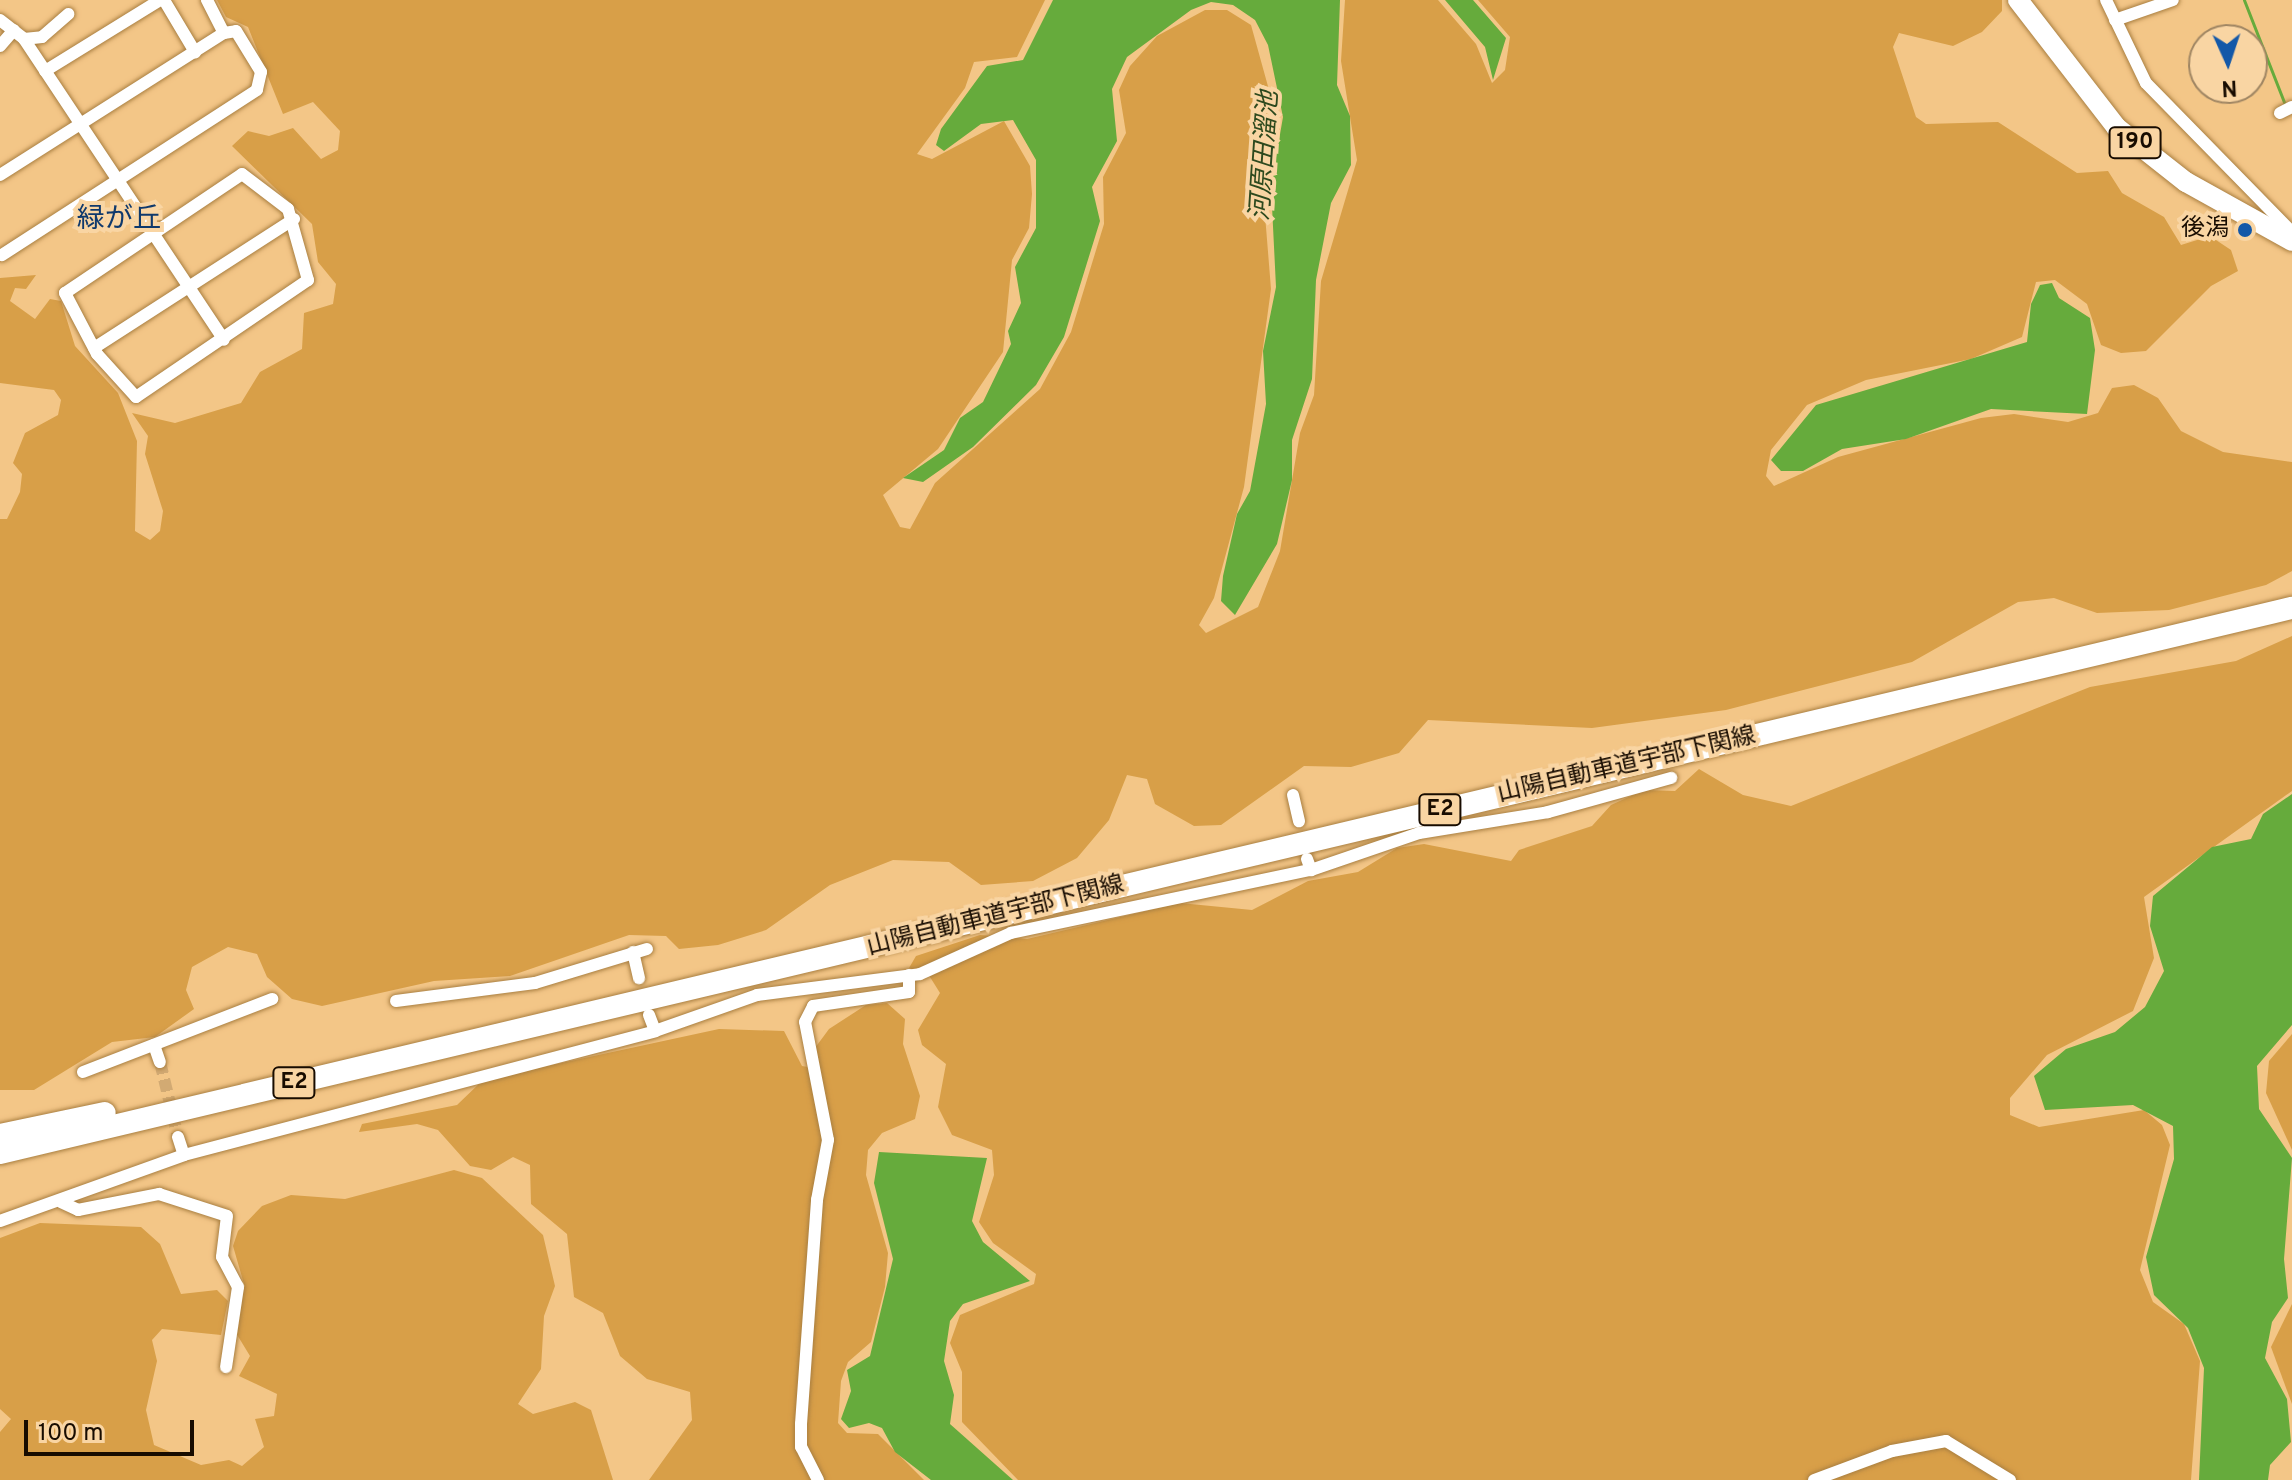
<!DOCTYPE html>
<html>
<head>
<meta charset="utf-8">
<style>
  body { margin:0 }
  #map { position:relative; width:2292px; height:1480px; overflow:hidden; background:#f3c687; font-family:Overpass,"Noto Sans JP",sans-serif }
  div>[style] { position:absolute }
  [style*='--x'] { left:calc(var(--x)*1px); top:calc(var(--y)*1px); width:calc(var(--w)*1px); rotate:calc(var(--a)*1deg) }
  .green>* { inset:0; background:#d89f48 }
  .water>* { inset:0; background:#66ab3c }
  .stream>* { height:3px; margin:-1.5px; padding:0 1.5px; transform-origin:1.5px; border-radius:1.5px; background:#66ab3c }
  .minor-tunnel>* { height:12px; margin-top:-6px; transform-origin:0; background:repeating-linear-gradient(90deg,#d2aa73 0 12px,transparent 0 18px) }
  .roads { filter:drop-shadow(0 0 2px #a97f41) drop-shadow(0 0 2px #a97f41) }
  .minor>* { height:12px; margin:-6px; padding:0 6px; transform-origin:6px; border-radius:6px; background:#fff }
  .trunk>* { height:20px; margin:-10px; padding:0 10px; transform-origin:10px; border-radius:10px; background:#fff }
  .motorway>* { height:22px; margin:-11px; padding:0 11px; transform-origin:11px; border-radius:11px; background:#fff }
  .dots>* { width:22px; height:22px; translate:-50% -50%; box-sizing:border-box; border:4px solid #f9d5a3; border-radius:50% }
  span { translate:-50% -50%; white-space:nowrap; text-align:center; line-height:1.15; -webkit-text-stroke:8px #f9d5a3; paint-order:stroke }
  .shield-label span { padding:2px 6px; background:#f9d5a3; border:2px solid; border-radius:6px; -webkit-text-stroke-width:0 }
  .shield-label { font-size:22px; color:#180c00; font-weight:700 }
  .poi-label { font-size:24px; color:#180c00 }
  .right { translate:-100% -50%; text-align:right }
  .street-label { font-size:24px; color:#180c00 }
  .water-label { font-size:26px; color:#2d491e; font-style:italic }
  .quarter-label { font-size:28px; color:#0f396c }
  .north { position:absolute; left:2188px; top:24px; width:80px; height:80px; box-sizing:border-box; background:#f9d5a3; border:2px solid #9f8562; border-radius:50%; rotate:177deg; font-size:22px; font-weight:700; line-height:32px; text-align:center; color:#180c00 }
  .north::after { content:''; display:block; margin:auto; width:28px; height:36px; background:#1358a8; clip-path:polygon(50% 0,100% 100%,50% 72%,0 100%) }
  .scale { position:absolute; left:24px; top:1420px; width:170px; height:36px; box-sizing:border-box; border:4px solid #180c00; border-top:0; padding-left:10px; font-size:24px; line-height:28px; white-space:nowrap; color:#180c00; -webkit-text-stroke:6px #f9d5a3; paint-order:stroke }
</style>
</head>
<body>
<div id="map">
  <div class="green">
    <div style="clip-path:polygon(217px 0,1045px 0,1017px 57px,974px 62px,965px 88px,917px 154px,932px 159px,1004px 121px,1030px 166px,1032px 194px,1029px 228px,1012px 260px,1003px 352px,938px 449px,883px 495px,900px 527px,910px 529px,935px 483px,1040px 389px,1071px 332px,1104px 224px,1103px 177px,1126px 133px,1119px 90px,1130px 66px,1157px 36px,1205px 10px,1227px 10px,1251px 25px,1274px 108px,1263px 190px,1271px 289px,1244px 487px,1214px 598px,1199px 625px,1206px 633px,1258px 607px,1280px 551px,1300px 433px,1314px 395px,1321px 281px,1357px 160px,1341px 61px,1345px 0,1438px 0,1476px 44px,1492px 83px,1505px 70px,1510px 37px,1478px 0,2002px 0,2002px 11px,1982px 32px,1953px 46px,1899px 33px,1893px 47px,1916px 117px,1926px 124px,1998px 122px,2077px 173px,2108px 171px,2122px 193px,2164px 217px,2181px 245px,2210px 236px,2231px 250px,2238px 271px,2211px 286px,2146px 351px,2121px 353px,2101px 345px,2087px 304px,2055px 280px,2036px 282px,2022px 337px,1971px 359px,1866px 380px,1807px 405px,1771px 450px,1766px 476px,1774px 486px,1838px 457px,1981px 418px,2014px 414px,2068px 422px,2098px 413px,2112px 388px,2134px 385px,2158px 398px,2181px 431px,2223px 452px,2292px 462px,2292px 571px,2266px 585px,2169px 610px,2097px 613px,2054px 598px,2018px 602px,1912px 662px,1726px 710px,1592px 728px,1428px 720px,1399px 753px,1351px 767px,1304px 766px,1221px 825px,1194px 826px,1155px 804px,1147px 779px,1127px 775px,1109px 820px,1077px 858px,1033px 881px,981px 885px,949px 862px,893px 860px,830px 885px,766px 930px,718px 945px,679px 949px,666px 936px,629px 935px,510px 976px,434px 981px,322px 1006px,292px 999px,267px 977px,257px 954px,228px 947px,192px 967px,186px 990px,194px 1009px,155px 1037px,112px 1042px,34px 1090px,0 1090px,0 519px,7px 519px,20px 492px,22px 474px,13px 463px,25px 433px,58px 415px,61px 400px,54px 390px,0 383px,0 278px,36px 275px,26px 289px,15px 288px,10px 301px,35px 319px,50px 299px,61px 301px,75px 346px,118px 393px,137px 441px,135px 531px,150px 540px,160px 531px,163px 511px,145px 454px,148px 436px,132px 413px,175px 423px,241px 403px,260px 372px,302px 349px,304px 313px,333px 304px,336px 284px,318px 262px,312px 224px,232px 146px,248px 131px,269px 136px,293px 128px,321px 159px,338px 150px,340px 131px,313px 102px,283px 114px,248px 27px,226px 17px)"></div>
    <div style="clip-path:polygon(2292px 636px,2292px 791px,2144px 897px,2154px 958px,2133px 1011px,2047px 1055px,2010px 1098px,2010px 1115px,2039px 1127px,2144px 1110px,2162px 1125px,2170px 1145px,2140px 1270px,2153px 1302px,2184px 1324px,2200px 1361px,2191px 1480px,1018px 1480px,962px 1422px,962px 1372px,950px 1343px,960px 1315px,1034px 1284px,1036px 1274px,993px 1243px,979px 1222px,994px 1175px,992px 1150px,952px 1135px,938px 1107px,946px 1064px,922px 1045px,918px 1030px,940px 993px,930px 977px,909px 968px,916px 956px,980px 935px,1027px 939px,1180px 903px,1252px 910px,1308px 881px,1358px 872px,1397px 848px,1424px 844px,1511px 861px,1519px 850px,1592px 826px,1611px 805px,1644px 790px,1675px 791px,1699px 769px,1743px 795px,1791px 806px,2090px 687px,2236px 661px)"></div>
    <div style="clip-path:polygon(887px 1003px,905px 1019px,903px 1044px,920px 1096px,915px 1119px,882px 1133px,868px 1150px,866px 1175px,888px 1253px,885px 1287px,871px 1342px,848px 1362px,841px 1381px,838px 1423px,847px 1433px,878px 1434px,924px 1480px,649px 1480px,692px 1420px,690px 1392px,647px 1379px,620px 1356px,603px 1313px,574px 1297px,567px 1234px,531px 1204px,530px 1165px,513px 1157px,491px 1170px,470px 1166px,438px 1130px,417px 1124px,359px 1132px,362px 1124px,457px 1105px,483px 1080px,719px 1029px,784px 1031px,802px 1066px,813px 1068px,812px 1052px,829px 1029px,866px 1005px)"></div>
    <div style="clip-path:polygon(2292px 1034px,2292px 1150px,2266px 1093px,2269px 1061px)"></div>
    <div style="clip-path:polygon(454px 1170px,482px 1178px,543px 1235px,555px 1286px,544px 1316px,541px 1369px,518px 1404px,533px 1414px,575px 1402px,591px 1410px,613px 1480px,0 1480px,0 1432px,11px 1419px,0 1409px,0 1238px,40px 1223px,141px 1227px,160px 1244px,181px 1294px,217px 1290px,228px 1301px,221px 1335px,162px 1329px,152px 1340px,157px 1361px,146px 1410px,154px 1445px,201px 1465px,229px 1460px,242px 1466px,264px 1447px,255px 1419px,274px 1416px,277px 1394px,239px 1376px,250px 1356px,236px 1333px,244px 1284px,233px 1246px,238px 1231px,262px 1206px,291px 1195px,345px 1199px)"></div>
    <div style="clip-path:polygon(2292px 1304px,2292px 1404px,2271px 1347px)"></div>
  </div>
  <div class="water">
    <div style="clip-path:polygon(1053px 0,1340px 0,1337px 85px,1350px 116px,1351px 165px,1331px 203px,1316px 280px,1312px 379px,1292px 440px,1292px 480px,1277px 544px,1235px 615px,1221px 601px,1223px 576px,1237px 514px,1250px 491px,1266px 404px,1263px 351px,1276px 287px,1271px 186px,1283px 117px,1268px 45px,1255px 20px,1233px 5px,1211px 2px,1191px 10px,1127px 57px,1112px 89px,1117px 141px,1092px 187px,1100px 221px,1064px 337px,1036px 385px,973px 447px,923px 482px,903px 478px,944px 450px,960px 418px,983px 402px,1011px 344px,1008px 331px,1021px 303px,1015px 267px,1036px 228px,1036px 160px,1013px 120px,981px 124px,944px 151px,936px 145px,941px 129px,987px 66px,1023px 60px)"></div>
    <div style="clip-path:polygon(1445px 0,1473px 0,1506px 38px,1493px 80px,1485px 47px)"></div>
    <div style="clip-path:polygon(2052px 283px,2059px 298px,2090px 318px,2095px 350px,2087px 414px,1991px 409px,1906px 439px,1842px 449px,1803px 471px,1781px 471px,1771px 460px,1816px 405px,2027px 342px,2031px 304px,2040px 285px)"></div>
    <div style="clip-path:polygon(2292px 794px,2292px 1025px,2257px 1066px,2259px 1109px,2292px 1158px,2284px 1259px,2288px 1298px,2272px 1322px,2265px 1358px,2287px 1399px,2291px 1442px,2270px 1465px,2268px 1480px,2199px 1480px,2204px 1368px,2188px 1328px,2154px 1295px,2146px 1257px,2174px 1159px,2173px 1126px,2133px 1105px,2045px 1110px,2034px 1076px,2066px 1049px,2115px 1032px,2145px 1007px,2164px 971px,2150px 926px,2153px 896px,2212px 847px,2251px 839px,2263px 814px)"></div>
    <div style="clip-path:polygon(879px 1152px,987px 1158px,972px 1221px,983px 1242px,1030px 1281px,963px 1304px,950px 1321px,944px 1361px,954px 1395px,950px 1424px,1013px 1480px,931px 1480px,895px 1452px,882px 1428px,869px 1423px,849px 1428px,841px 1419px,851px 1391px,847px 1370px,870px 1356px,893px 1259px,874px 1183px)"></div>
  </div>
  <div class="stream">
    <div style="--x:2244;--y:0;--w:115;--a:68.6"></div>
  </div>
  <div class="minor-tunnel">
    <div style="--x:160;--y:1062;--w:77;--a:76.5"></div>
  </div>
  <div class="roads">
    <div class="minor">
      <div style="--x:164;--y:0;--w:61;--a:59.2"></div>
      <div style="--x:207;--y:0;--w:37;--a:63"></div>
      <div style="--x:2106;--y:0;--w:92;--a:64.3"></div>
      <div style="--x:2146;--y:83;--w:209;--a:45.6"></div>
      <div style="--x:0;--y:20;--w:31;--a:38"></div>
      <div style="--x:24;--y:39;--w:361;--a:56.4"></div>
      <div style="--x:2115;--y:20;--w:61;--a:-19"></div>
      <div style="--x:24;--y:39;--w:18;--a:-6"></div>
      <div style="--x:42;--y:37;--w:35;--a:-41"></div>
      <div style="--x:0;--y:46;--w:21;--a:-49"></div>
      <div style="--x:45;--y:71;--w:135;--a:-31.7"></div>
      <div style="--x:2280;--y:113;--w:13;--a:-27"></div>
      <div style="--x:242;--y:174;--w:58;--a:37.3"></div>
      <div style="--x:288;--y:209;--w:74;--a:74.3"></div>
      <div style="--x:308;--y:280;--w:208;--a:145.8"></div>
      <div style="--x:136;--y:397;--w:58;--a:-132.2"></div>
      <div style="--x:97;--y:354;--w:69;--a:-117.7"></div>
      <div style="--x:65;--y:293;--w:213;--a:-33.9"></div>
      <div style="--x:0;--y:175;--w:265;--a:-32.4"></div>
      <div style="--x:224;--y:33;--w:12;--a:-9"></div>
      <div style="--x:236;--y:31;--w:48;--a:58.6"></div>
      <div style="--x:261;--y:72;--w:18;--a:103"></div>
      <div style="--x:257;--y:90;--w:304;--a:147.1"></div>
      <div style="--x:94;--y:348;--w:238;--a:-32.8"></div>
      <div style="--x:1293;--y:795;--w:27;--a:77"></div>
      <div style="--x:1307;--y:859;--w:12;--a:70"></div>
      <div style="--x:1311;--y:870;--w:114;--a:-18.9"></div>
      <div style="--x:1419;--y:833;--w:131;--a:-9.2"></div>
      <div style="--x:1548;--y:812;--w:128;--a:-15.5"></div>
      <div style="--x:633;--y:952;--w:27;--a:77"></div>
      <div style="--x:396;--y:1001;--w:140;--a:-7.4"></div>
      <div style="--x:535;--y:983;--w:117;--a:-16.9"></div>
      <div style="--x:649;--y:1015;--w:17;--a:69"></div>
      <div style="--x:655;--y:1031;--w:108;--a:-19.4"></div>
      <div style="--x:757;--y:995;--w:164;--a:-7.3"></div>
      <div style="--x:920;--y:974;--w:100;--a:-24.3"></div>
      <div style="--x:1011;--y:933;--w:307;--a:-11.9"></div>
      <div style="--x:154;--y:1045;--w:18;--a:71"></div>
      <div style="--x:83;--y:1072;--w:203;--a:-21.1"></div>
      <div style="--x:178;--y:1137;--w:19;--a:72"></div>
      <div style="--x:184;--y:1155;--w:487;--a:-14.7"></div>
      <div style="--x:61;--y:1202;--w:19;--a:25"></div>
      <div style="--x:78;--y:1210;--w:83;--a:-11.2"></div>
      <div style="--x:159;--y:1194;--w:71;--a:17.9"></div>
      <div style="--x:227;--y:1216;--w:41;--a:97"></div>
      <div style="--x:222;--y:1257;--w:34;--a:62"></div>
      <div style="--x:238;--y:1287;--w:81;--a:98.5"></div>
      <div style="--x:0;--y:1221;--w:195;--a:-19.7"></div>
      <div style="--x:818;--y:1480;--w:37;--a:-117"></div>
      <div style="--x:801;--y:1447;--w:23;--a:-90"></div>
      <div style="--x:801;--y:1424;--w:225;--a:-85.9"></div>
      <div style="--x:817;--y:1200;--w:61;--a:-79.6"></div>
      <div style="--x:828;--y:1140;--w:120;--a:-101"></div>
      <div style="--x:805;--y:1022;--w:18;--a:-63"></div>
      <div style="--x:813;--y:1006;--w:97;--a:-8.3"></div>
      <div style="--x:909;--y:992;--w:17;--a:-90"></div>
      <div style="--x:1814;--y:1480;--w:83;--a:-20.4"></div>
      <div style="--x:1892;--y:1451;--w:55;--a:-10.5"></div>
      <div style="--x:1946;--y:1441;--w:75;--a:31.4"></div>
    </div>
    <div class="trunk">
      <div style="--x:2018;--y:0;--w:160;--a:52.3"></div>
      <div style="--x:2116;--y:127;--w:89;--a:38.2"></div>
      <div style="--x:2186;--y:182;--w:121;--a:29.1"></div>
    </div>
    <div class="motorway">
      <div style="--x:0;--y:1135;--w:107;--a:-11.8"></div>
      <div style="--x:0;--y:1153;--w:2356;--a:-13.38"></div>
    </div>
  </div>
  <div class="dots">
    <div style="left:2245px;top:230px;background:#1358a8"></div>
  </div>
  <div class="shield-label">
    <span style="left:2135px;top:143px">190</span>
    <span style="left:1440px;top:810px">E2</span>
    <span style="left:294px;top:1083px">E2</span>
  </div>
  <div class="poi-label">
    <span class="right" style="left:2229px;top:230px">後潟</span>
  </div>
  <div class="street-label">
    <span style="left:1627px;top:766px;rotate:-13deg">山陽自動車道宇部下関線</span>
    <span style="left:996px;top:917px;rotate:-14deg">山陽自動車道宇部下関線</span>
  </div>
  <div class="water-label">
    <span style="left:1266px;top:156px;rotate:-86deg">河原田溜池</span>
  </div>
  <div class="quarter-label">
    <span style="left:119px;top:220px">緑が丘</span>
  </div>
  <div class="north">N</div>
  <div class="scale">100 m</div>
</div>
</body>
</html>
